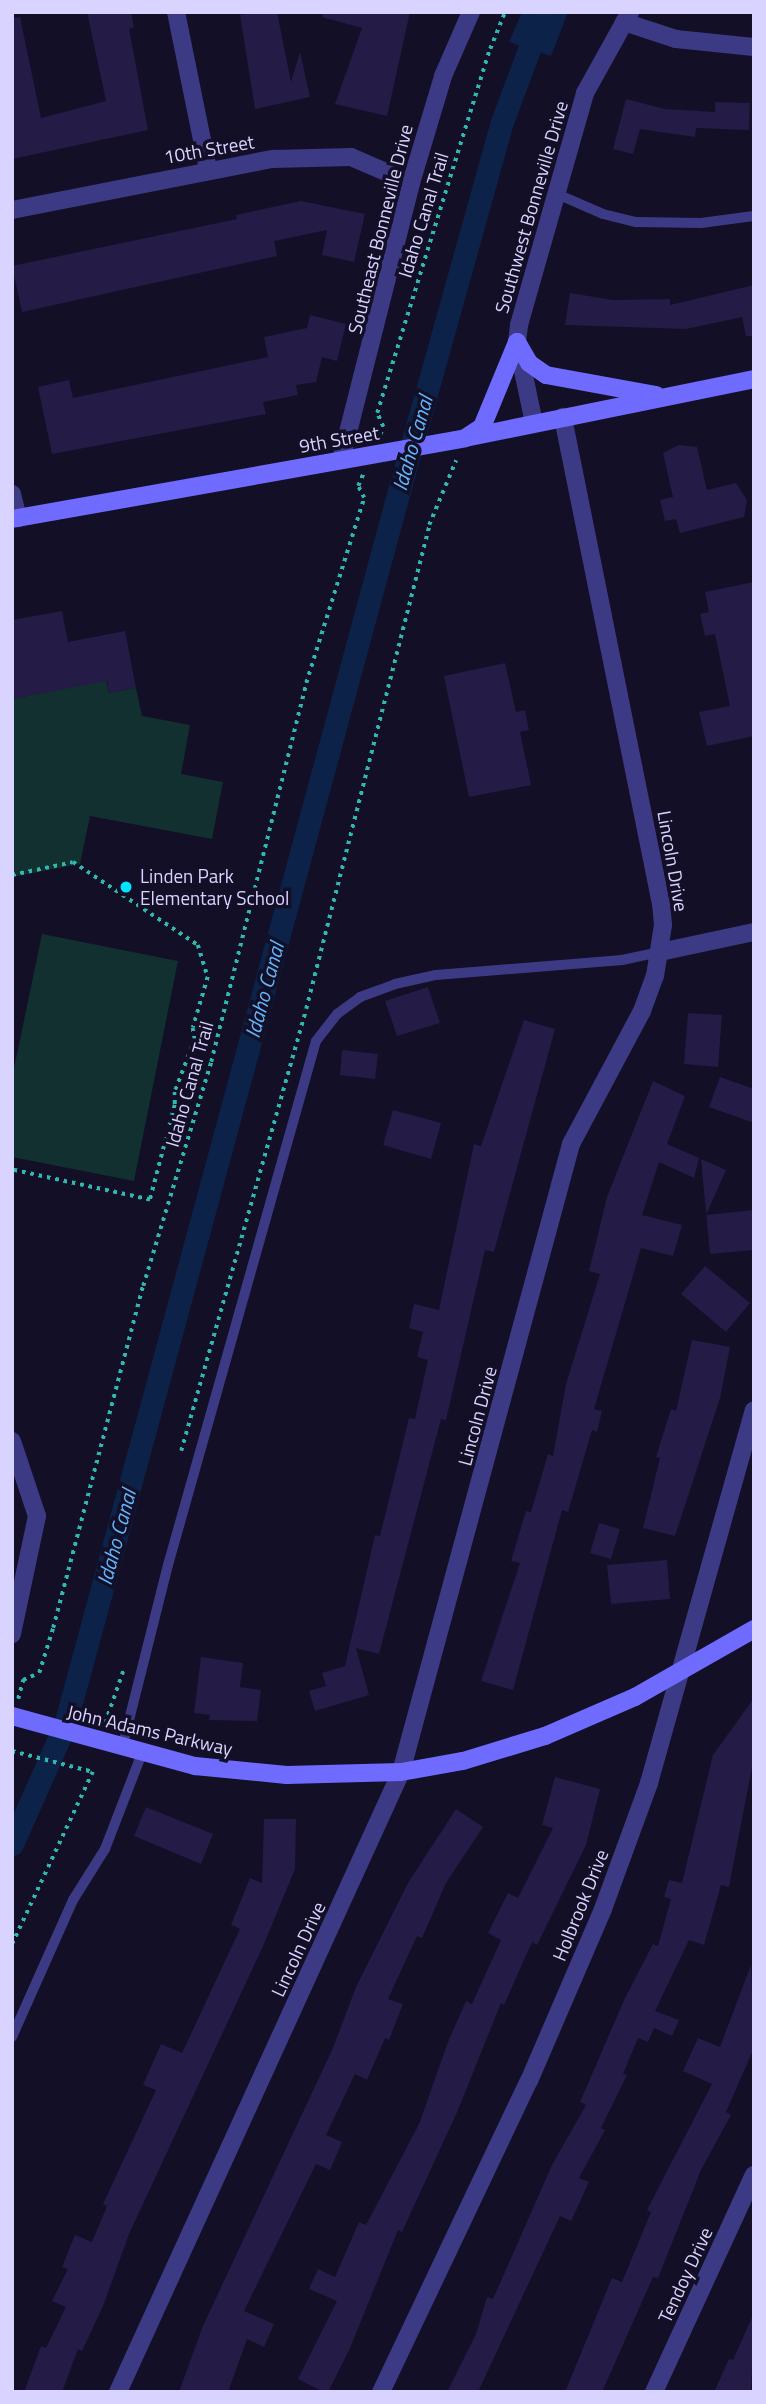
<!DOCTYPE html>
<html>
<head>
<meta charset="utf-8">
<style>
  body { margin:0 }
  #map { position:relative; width:766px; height:2404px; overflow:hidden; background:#130f26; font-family:"Titillium Web",sans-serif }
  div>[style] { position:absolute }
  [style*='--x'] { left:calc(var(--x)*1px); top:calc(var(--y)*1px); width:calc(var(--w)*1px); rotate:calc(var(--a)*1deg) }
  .green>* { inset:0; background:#12302f }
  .water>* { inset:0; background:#0c2248 }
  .canal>* { height:23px; margin:-11.5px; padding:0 11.5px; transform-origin:11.5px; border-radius:11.5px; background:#0c2248 }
  .building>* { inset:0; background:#241b47 }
  .path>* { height:3.5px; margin-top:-1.75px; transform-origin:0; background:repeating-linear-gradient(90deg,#2fb8b0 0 3.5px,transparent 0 8.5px) }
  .lane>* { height:10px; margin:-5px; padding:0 5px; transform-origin:5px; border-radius:5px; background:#3d3a85 }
  .street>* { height:18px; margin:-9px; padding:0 9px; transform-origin:9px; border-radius:9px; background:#3d3a85 }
  .secondary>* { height:18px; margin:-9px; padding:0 9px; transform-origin:9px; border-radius:9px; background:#6f6bff }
  .dots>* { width:19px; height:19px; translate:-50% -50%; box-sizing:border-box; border:4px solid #130f26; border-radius:50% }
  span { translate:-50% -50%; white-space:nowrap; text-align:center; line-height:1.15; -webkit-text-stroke:7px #130f26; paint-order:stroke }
  .street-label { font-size:19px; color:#d9d4ff }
  .poi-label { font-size:19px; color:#d9d4ff }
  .left { translate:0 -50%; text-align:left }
  .water-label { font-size:21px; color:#62b6ff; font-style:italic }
  .frame { position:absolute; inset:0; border:14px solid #d9d4ff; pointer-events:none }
</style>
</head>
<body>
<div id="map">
  <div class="green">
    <div style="clip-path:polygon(106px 680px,109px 693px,136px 688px,142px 716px,190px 725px,181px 774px,223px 782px,212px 839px,90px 816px,80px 864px,12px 877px,12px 699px)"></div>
    <div style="clip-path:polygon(42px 934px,178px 961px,134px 1181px,12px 1157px,12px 1078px)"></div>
  </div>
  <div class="water">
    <div style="clip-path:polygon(522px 12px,568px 12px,551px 56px,509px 42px)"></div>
  </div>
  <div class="canal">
    <div style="--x:12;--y:1844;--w:130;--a:-66"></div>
    <div style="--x:65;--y:1725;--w:1283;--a:-74.86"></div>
    <div style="--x:400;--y:487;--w:379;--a:-74.4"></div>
    <div style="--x:502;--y:122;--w:117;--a:-69.6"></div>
  </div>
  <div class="building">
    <div style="clip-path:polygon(87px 12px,131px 12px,134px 27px,129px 29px,148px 130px,12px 159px,12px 18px,20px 17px,41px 118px,106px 101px)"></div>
    <div style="clip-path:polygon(254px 12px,277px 12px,291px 82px,300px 52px,310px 97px,255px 109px,240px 15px)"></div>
    <div style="clip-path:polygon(323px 12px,410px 12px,387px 116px,335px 104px,362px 28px,322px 17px)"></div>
    <div style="clip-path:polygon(626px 99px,665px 109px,715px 112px,715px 102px,750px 103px,749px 130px,696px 128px,695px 137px,640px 129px,633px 154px,613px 149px)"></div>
    <div style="clip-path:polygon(301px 201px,365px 214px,354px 262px,322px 255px,327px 230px,274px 241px,277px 256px,22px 312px,12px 266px,237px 219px,236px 215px)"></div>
    <div style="clip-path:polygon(754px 285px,754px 336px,746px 336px,742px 317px,686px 329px,565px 325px,570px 293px,613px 300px,670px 299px,670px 305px)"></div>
    <div style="clip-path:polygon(310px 315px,346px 324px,337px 361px,322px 357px,316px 382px,296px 385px,298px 395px,263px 402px,266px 414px,52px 454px,38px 387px,69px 380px,73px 398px,268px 357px,264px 337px,307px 328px)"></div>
    <div style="clip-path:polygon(679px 445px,697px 447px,707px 490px,736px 483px,747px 500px,744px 517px,680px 533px,676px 519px,665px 521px,660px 500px,673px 497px,663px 453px)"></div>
    <div style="clip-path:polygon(754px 582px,754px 736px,707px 746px,699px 712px,730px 706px,715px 634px,705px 636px,700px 614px,709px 612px,705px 592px)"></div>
    <div style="clip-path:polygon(62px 611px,68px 642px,125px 631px,136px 688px,109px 693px,107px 681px,12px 699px,12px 620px)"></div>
    <div style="clip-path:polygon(505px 663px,516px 712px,525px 710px,529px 730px,520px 732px,531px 785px,469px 797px,444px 676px)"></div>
    <div style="clip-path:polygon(428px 987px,440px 1023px,397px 1036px,385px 1001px)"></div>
    <div style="clip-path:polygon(688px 1013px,722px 1015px,718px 1067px,684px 1064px)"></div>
    <div style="clip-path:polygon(524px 1020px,555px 1029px,494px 1252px,485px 1250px,446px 1420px,441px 1419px,379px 1654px,356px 1648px,369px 1695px,315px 1711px,309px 1691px,326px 1686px,322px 1673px,345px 1666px,375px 1535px,380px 1536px,409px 1418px,415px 1419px,428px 1360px,417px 1357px,423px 1332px,409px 1328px,414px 1304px,439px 1310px,474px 1144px,481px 1146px)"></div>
    <div style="clip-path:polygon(342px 1050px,378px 1054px,375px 1079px,340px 1075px)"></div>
    <div style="clip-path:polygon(720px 1077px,754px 1089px,754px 1123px,709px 1107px)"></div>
    <div style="clip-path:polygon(653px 1081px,685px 1096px,667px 1144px,699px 1158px,694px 1178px,659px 1162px,642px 1215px,682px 1225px,673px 1256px,641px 1248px,594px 1409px,602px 1411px,597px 1432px,592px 1430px,568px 1512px,562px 1510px,513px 1690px,481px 1681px,520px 1563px,511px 1561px,526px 1511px,531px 1512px,548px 1454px,553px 1456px,566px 1384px,600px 1274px,589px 1271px,607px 1197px)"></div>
    <div style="clip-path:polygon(393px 1110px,441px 1123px,431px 1159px,383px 1145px)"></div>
    <div style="clip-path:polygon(701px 1159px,726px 1170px,706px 1215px,754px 1210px,754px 1250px,710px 1254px)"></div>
    <div style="clip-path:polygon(705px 1266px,750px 1303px,726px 1332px,681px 1294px)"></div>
    <div style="clip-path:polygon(692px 1340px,730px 1347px,720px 1398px,675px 1536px,643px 1528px,660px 1458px,656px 1457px,671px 1409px,676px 1411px)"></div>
    <div style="clip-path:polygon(599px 1523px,620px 1529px,611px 1559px,590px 1553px)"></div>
    <div style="clip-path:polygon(667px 1560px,670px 1599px,611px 1604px,607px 1565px)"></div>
    <div style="clip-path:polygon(201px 1657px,243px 1663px,240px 1687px,261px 1690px,257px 1721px,209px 1720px,210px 1715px,194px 1713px)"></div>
    <div style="clip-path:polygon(754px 1698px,754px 1757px,729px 1887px,721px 1885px,704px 1945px,689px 1940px,655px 2011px,679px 2020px,672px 2036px,654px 2028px,648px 2042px,638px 2038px,623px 2074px,627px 2075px,601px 2128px,605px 2130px,579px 2178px,589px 2182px,571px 2221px,560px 2216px,478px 2392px,447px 2392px,476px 2334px,487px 2297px,493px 2299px,552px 2165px,586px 2105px,580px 2102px,625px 1998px,653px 1944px,658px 1946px,671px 1899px,664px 1897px,669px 1880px,682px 1883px,713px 1755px)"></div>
    <div style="clip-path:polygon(555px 1777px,600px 1789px,586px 1845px,537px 1945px,532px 1942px,504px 2005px,501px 2003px,458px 2110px,402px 2232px,398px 2230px,350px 2348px,328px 2392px,324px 2392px,298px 2379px,337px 2301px,309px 2289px,318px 2269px,335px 2277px,359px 2222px,366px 2225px,419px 2124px,448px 2042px,466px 2001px,472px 2004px,501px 1940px,488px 1933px,508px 1893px,518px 1898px,553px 1828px,542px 1825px)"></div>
    <div style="clip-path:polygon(146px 1807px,213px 1834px,201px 1864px,134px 1836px)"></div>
    <div style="clip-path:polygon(456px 1809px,483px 1827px,446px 1883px,422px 1938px,417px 1936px,388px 1999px,403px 2004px,389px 2040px,385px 2038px,367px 2080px,355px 2074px,326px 2135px,342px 2142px,330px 2170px,316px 2164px,244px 2311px,274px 2324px,264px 2347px,247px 2339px,228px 2392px,179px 2392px,202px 2328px,333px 2048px,356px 1987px,408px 1883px)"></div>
    <div style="clip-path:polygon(264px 1819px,296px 1819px,295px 1869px,264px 1944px,129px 2234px,103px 2306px,82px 2351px,78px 2349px,62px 2392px,24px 2392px,41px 2346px,46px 2348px,66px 2307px,52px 2301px,68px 2269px,62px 2267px,75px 2235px,92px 2242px,107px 2206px,103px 2204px,156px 2090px,143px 2085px,161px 2044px,182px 2053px,240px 1929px,231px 1925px,250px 1878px,262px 1883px)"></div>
    <div style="clip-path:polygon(751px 1965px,754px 2048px,726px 2112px,731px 2115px,701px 2170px,658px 2278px,653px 2277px,602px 2392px,565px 2392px,612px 2278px,622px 2282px,651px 2212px,647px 2210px,712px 2084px,683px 2071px,698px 2038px,720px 2047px)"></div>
    <div style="clip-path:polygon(754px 2313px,751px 2392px,714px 2392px,729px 2359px,733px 2360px)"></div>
  </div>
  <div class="path">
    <div style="--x:380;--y:435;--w:9;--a:-69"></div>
    <div style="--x:383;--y:427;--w:15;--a:-113"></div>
    <div style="--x:377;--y:413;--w:381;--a:-72.8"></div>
    <div style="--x:490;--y:49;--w:40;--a:-68"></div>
    <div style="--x:12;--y:875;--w:62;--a:-12"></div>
    <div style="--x:73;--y:862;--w:150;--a:33.6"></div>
    <div style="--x:198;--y:945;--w:34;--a:73"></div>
    <div style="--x:208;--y:977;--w:53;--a:106.4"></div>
    <div style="--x:193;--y:1028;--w:11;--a:80"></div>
    <div style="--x:195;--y:1039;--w:57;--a:110.7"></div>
    <div style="--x:175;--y:1092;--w:13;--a:90"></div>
    <div style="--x:175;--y:1105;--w:98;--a:104.7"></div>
    <div style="--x:150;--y:1200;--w:141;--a:-167.7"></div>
    <div style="--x:181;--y:1451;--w:459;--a:-74.2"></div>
    <div style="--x:306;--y:1009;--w:499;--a:-75.7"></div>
    <div style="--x:429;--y:525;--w:70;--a:-67.4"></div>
    <div style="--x:18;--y:1699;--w:20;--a:-75"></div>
    <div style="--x:23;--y:1680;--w:17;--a:-24"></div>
    <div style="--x:39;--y:1673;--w:47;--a:-72.7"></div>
    <div style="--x:53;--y:1628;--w:354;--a:-75.3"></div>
    <div style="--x:143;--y:1286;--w:234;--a:-73.1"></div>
    <div style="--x:211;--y:1062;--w:391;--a:-75.9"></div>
    <div style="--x:306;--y:683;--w:194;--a:-72.6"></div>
    <div style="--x:364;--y:498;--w:13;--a:-117"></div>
    <div style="--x:358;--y:486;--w:13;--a:-67"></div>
    <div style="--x:105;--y:1723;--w:55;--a:-70.9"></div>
    <div style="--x:12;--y:1751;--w:84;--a:14.5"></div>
    <div style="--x:93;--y:1772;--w:191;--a:115.1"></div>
  </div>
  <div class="lane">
    <div style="--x:557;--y:194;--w:50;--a:23.5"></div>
    <div style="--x:603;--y:214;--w:34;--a:14"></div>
    <div style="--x:636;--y:222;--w:65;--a:0.9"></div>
    <div style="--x:701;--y:223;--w:53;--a:-7.5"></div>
    <div style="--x:122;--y:1748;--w:189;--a:-75.9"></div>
    <div style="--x:168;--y:1565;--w:544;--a:-74.23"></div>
    <div style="--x:316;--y:1041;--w:34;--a:-52"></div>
    <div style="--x:337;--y:1014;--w:29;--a:-36"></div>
    <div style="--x:360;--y:997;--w:37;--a:-20"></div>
    <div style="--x:395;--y:984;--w:42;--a:-12.4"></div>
    <div style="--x:436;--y:975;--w:187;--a:-4.6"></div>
    <div style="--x:622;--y:960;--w:39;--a:-12"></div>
    <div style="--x:12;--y:2037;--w:150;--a:-66"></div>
    <div style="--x:73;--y:1900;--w:60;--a:-57.9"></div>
    <div style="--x:105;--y:1849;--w:103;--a:-68.9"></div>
  </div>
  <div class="street">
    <div style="--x:176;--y:12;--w:160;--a:78.5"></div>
    <div style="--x:624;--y:22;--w:55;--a:18.1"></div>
    <div style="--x:676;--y:39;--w:78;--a:5.9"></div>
    <div style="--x:12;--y:210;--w:266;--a:-11.1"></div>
    <div style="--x:273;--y:159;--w:78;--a:-1.5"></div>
    <div style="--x:351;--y:157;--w:65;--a:23.4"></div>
    <div style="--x:534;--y:423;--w:83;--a:-101.9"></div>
    <div style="--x:517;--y:342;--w:17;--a:-83"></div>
    <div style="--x:519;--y:325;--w:241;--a:-74.1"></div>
    <div style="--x:585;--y:93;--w:93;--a:-60.9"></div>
    <div style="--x:341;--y:460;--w:286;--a:-75.8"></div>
    <div style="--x:411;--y:183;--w:112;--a:-73.3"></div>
    <div style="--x:443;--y:76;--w:70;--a:-66.4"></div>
    <div style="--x:12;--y:494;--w:25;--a:76"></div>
    <div style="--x:660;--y:952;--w:96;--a:-12"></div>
    <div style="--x:12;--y:1441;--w:79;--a:71.6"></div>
    <div style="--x:37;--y:1516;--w:121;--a:102"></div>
    <div style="--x:118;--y:2392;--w:682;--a:-65.47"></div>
    <div style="--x:401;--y:1772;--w:651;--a:-74.85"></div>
    <div style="--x:571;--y:1144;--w:151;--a:-61.9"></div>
    <div style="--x:642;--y:1011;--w:37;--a:-70"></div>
    <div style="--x:655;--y:976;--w:52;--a:-81.1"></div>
    <div style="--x:663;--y:925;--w:21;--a:-95"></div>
    <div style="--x:661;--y:904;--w:497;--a:-101.4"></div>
    <div style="--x:381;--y:2392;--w:344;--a:-64.6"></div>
    <div style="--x:529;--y:2081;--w:187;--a:-66.7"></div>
    <div style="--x:603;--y:1909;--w:134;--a:-69.9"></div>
    <div style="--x:649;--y:1783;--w:387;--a:-74.3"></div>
    <div style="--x:654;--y:2392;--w:239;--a:-65.3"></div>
  </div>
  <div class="secondary">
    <div style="--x:517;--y:342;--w:24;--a:60"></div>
    <div style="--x:529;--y:363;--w:21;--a:35"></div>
    <div style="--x:546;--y:375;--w:112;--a:10.3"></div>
    <div style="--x:468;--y:436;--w:17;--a:-33"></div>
    <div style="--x:482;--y:427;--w:92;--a:-67.6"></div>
    <div style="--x:12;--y:519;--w:460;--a:-10.1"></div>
    <div style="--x:465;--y:438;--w:295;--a:-11.5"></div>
    <div style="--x:12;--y:1716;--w:190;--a:15.3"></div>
    <div style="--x:195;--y:1766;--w:92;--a:5.6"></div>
    <div style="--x:287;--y:1775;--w:114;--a:-1.5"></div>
    <div style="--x:401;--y:1772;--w:63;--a:-10.1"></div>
    <div style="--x:463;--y:1761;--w:86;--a:-17"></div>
    <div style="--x:545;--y:1736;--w:98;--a:-23.4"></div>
    <div style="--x:635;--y:1697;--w:137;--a:-29.7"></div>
  </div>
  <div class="dots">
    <div style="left:126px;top:887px;background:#00e5ff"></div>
  </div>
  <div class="street-label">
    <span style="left:209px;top:149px;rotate:-10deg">10th Street</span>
    <span style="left:531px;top:207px;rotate:-74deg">Southwest Bonneville Drive</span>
    <span style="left:423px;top:215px;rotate:-73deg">Idaho Canal Trail</span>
    <span style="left:380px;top:229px;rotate:-76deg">Southeast Bonneville Drive</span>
    <span style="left:339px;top:439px;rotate:-10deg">9th Street</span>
    <span style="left:673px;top:861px;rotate:80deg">Lincoln Drive</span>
    <span style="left:189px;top:1084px;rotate:-74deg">Idaho Canal Trail</span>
    <span style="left:477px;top:1416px;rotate:-75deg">Lincoln Drive</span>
    <span style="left:150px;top:1730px;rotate:13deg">John Adams Parkway</span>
    <span style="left:580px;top:1905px;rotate:-68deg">Holbrook Drive</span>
    <span style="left:298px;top:1949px;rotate:-65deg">Lincoln Drive</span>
    <span style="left:685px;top:2275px;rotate:-65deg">Tendoy Drive</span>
  </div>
  <div class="poi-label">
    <span class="left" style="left:140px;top:887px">Linden Park<br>Elementary School</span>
  </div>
  <div class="water-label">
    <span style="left:412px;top:443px;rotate:-74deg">Idaho Canal</span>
    <span style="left:264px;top:990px;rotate:-75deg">Idaho Canal</span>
    <span style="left:116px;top:1537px;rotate:-75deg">Idaho Canal</span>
  </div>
  <div class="frame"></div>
</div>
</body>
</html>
